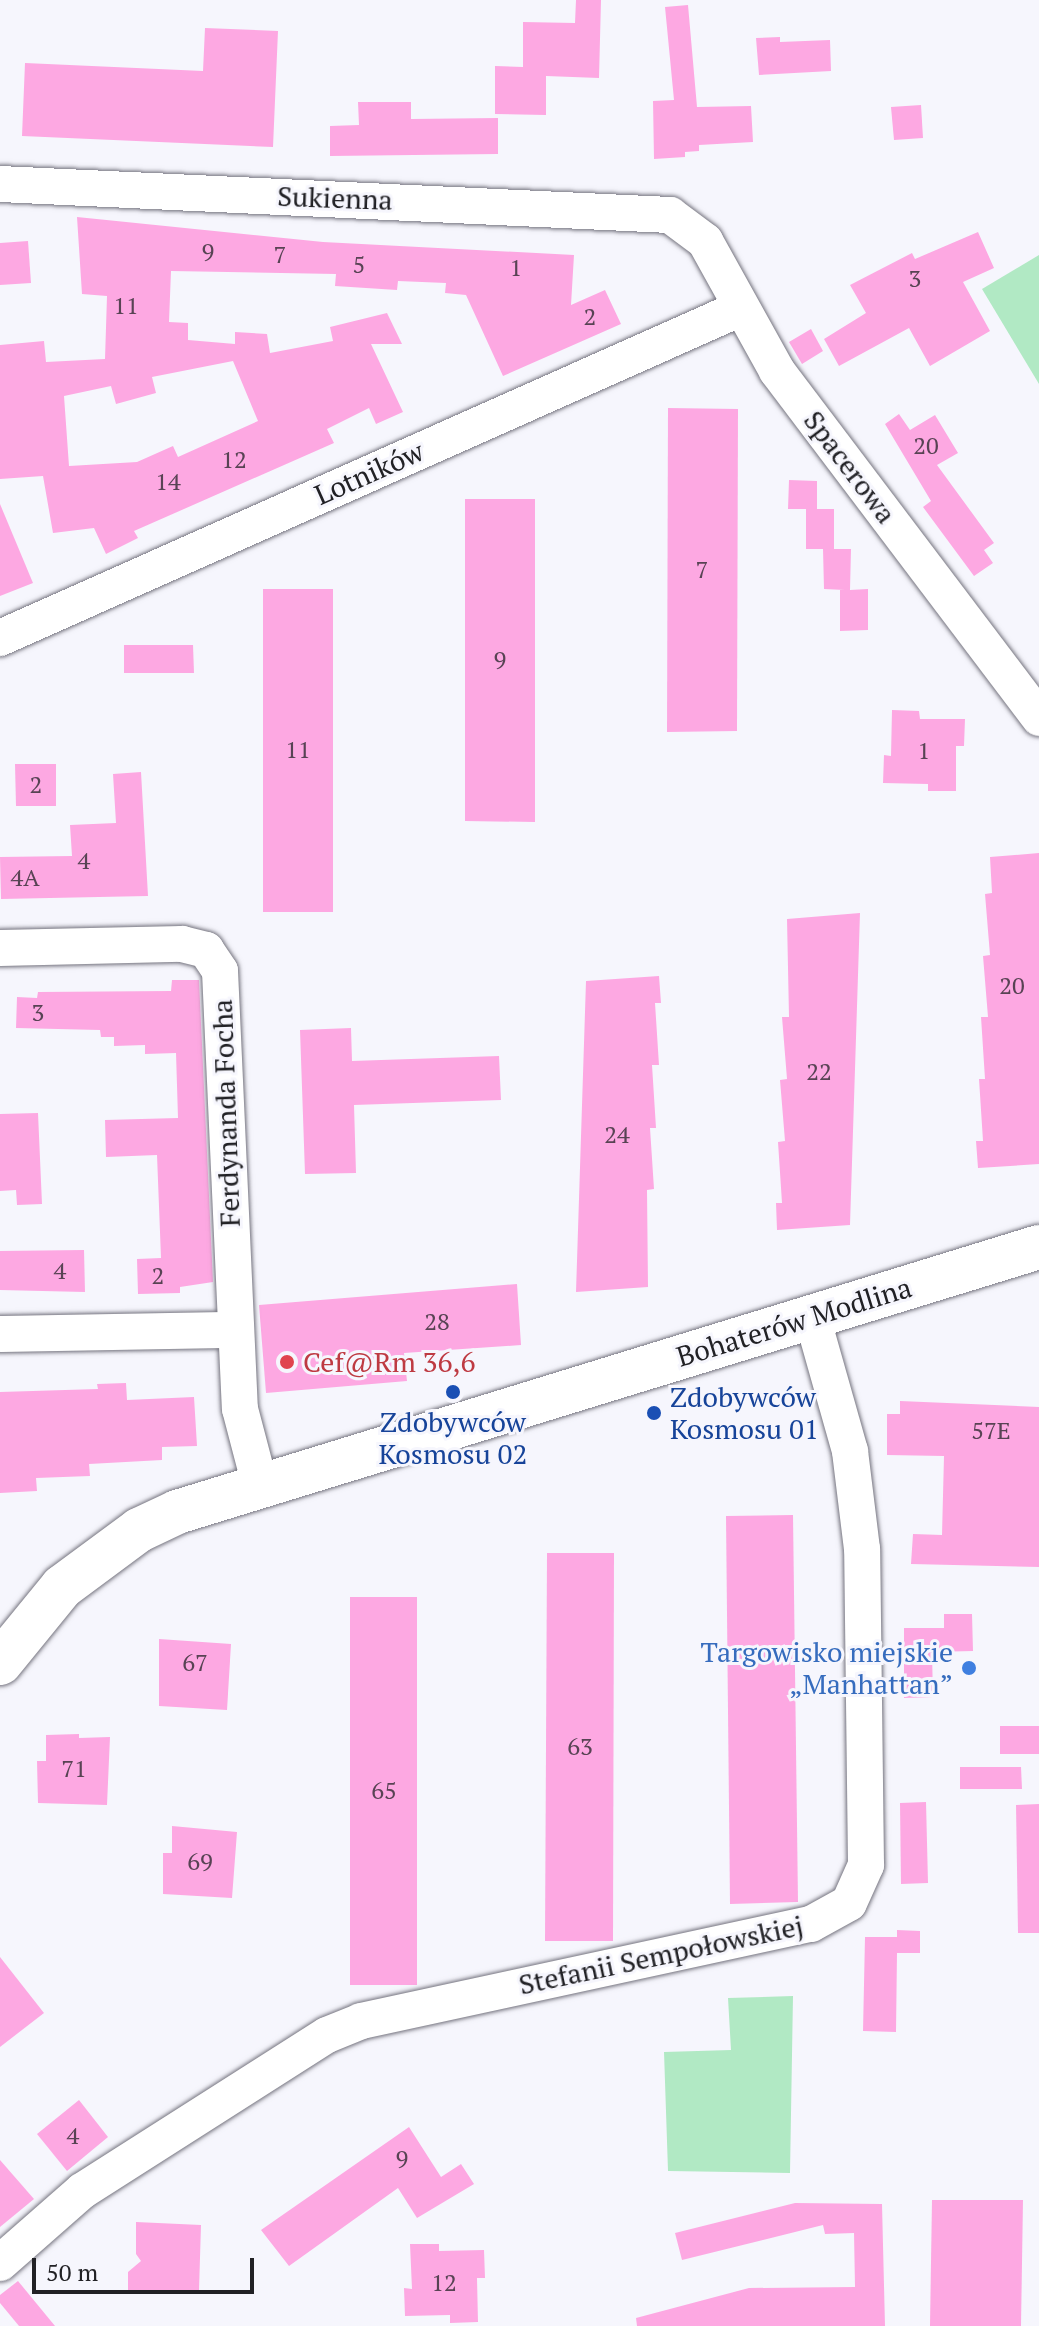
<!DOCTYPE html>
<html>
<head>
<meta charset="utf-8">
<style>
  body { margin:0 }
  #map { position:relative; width:1039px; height:2326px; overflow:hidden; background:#f6f6fd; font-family:"PT Serif",serif }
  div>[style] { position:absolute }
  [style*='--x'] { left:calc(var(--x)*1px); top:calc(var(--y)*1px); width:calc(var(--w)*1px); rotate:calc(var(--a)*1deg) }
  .green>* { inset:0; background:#b1e9c4 }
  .building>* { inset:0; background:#fda8e2 }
  .roads { filter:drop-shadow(0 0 2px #75747f) drop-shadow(0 0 2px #75747f) }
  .minor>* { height:36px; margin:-18px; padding:0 18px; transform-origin:18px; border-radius:18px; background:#fff }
  .secondary>* { height:44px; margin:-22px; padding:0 22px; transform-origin:22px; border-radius:22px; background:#fff }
  .dots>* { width:22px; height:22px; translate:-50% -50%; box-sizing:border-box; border:4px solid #f6f6fd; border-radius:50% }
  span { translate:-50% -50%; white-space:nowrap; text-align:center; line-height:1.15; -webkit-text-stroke:6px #f6f6fd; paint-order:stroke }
  .number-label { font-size:24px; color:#584354 }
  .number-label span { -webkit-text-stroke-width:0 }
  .street-label { font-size:28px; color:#212125 }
  .health-label { font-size:28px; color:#be3a42 }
  .left { translate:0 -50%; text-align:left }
  .transit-label { font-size:28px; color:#164399 }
  .shop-label { font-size:28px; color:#366cbe }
  .right { translate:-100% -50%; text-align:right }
  .scale { position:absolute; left:32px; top:2258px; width:222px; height:36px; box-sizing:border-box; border:4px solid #212125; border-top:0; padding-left:10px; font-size:24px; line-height:28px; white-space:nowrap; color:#212125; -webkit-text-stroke:6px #f6f6fd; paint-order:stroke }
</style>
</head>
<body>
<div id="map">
  <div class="green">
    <div style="clip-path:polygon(1039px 255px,1039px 384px,982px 289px)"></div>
    <div style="clip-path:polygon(793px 1996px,790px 2173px,668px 2171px,664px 2052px,731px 2050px,728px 1998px)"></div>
  </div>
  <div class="building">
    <div style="clip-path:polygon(576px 0,601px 0,599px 78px,546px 76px,546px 115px,495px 114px,495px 66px,523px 67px,523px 22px,575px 23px)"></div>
    <div style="clip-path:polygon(688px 5px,697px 107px,751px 106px,753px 142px,699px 145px,699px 151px,685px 152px,685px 157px,654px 159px,653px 101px,674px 100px,665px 7px)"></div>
    <div style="clip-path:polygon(205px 28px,278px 31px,273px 147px,22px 136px,25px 63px,203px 71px)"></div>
    <div style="clip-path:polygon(780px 37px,780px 42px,830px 40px,831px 71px,759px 75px,756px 38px)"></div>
    <div style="clip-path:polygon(358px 102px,411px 102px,411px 119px,498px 118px,498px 154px,330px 156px,330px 126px,359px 125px)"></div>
    <div style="clip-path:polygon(921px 105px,923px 138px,894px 140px,891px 107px)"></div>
    <div style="clip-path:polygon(evenodd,77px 217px,323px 242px,574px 255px,571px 305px,605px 290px,621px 324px,503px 376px,466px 295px,445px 293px,446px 283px,398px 281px,397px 290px,335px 286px,336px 274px,171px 271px,169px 322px,188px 323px,188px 340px,235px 344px,235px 332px,267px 334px,270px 353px,333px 341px,330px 327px,387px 313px,402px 344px,371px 344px,403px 412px,376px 424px,369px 408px,327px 429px,334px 443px,134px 531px,138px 538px,106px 554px,94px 528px,53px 533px,43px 476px,0 479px,0 345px,44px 341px,46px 362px,105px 359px,107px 296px,82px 294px,77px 217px,233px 361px,258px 421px,178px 457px,173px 446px,137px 462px,69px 466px,64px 396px,111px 386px,116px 404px,156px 393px,152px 377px,233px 361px)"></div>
    <div style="clip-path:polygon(978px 232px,994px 268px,963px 282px,990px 331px,930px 366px,909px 328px,839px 366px,824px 339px,866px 313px,850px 285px,912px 253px,915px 259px)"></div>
    <div style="clip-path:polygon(28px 241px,31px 283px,0 285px,0 243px)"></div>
    <div style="clip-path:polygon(811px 329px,823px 351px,802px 364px,789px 342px)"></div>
    <div style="clip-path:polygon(668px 408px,738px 409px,737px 731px,667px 732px)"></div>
    <div style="clip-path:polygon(899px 414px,910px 430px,935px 415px,958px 453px,937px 465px,994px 543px,984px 550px,993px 563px,974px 576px,923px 507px,931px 501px,885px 424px)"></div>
    <div style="clip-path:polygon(789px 480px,817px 481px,817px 509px,834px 509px,834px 549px,806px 549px,806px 509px,788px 509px)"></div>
    <div style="clip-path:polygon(465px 499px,535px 499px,535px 822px,465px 821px)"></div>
    <div style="clip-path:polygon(0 504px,33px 583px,0 596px)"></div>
    <div style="clip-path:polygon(823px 549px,851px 549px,850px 590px,868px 589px,868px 630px,840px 631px,840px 590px,845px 590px,824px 589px)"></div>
    <div style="clip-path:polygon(263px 589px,333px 589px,333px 912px,263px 912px)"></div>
    <div style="clip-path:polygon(124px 645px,193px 645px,194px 673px,124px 673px)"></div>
    <div style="clip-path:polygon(892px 710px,919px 711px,920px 719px,965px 719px,964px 746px,956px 746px,956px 791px,928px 791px,928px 784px,883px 783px,884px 755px,891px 756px)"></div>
    <div style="clip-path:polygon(15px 764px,56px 764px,56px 806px,16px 806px)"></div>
    <div style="clip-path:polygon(141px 772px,148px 896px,1px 899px,0 857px,72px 856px,70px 825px,116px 823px,113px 774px)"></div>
    <div style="clip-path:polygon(1039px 853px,1039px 1164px,978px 1168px,976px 1141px,983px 1141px,979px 1079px,985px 1079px,981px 1017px,988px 1017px,983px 956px,990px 955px,985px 894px,992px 893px,990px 857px)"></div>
    <div style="clip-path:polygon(860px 913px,850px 1225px,777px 1230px,776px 1203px,782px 1203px,778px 1142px,785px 1141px,780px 1080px,787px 1079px,782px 1017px,789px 1017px,787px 919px)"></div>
    <div style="clip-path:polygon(659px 976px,661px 1003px,655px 1003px,659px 1065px,652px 1065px,656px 1128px,650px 1128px,654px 1189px,647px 1190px,648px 1287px,576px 1292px,586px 981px)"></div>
    <div style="clip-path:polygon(172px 980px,199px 980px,213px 1282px,180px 1287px,180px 1293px,138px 1294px,137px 1259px,161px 1258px,157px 1155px,106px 1157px,105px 1120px,178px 1118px,176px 1053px,145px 1054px,145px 1045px,114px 1046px,114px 1037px,101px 1037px,100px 1030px,16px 1028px,17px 997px,37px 998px,38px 992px,171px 991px)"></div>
    <div style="clip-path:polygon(351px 1028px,352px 1061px,499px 1056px,501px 1100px,354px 1105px,356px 1173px,305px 1174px,300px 1030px)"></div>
    <div style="clip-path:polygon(38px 1113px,42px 1204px,17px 1205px,16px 1190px,0 1191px,0 1114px)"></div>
    <div style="clip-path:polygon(84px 1250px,85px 1292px,0 1290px,0 1251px)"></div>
    <div style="clip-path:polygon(517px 1284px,521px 1345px,404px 1353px,407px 1381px,266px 1393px,259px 1305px)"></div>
    <div style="clip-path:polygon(126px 1383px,127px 1400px,194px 1397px,197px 1446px,162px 1447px,162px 1460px,89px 1464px,90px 1476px,36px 1478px,37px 1491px,0 1493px,0 1392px,98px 1389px,97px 1384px)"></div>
    <div style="clip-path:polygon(900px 1401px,1039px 1407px,1039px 1567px,911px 1564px,913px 1534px,942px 1535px,944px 1456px,887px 1455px,887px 1414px,900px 1414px)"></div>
    <div style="clip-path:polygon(793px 1515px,798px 1902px,730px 1904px,726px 1516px)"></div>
    <div style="clip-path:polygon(547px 1553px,614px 1553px,613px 1941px,545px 1941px)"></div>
    <div style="clip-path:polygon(350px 1597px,417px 1597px,417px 1985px,350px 1985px)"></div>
    <div style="clip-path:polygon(944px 1614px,972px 1614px,973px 1651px,932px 1652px,933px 1697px,904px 1698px,904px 1628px,944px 1628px)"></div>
    <div style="clip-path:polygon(159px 1639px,231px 1644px,227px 1710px,159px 1706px)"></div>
    <div style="clip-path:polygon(1000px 1726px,1039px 1726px,1039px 1754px,1000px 1754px)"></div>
    <div style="clip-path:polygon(79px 1734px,79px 1738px,110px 1737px,107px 1805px,38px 1803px,37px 1761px,46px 1761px,46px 1735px)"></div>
    <div style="clip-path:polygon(960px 1767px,1021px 1767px,1022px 1789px,960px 1789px)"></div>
    <div style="clip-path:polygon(926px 1802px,928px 1883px,901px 1884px,900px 1803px)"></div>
    <div style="clip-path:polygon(1039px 1804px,1039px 1933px,1018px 1933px,1016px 1805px)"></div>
    <div style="clip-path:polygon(172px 1826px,237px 1832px,232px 1898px,163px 1894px,163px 1853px,172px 1853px)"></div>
    <div style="clip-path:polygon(897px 1930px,920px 1931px,920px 1953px,897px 1953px,896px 2032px,863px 2031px,865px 1937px,897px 1937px)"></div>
    <div style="clip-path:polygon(0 1957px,44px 2013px,0 2047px)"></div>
    <div style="clip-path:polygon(79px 2100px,108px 2137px,67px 2171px,37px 2134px)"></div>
    <div style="clip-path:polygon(409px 2127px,441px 2177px,461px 2164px,474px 2184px,417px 2218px,398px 2188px,289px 2266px,261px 2230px)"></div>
    <div style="clip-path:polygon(0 2160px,34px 2199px,0 2227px)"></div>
    <div style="clip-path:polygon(932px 2200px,1023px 2200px,1021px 2326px,930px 2326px)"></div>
    <div style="clip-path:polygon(795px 2203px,882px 2204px,885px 2326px,637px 2326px,636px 2318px,749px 2288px,855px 2287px,854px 2233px,825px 2234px,823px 2225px,682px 2260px,675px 2233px)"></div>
    <div style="clip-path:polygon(136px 2222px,201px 2225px,199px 2291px,128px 2290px,128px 2272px,141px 2261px,136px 2254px)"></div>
    <div style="clip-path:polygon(410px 2244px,439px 2244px,439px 2251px,484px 2250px,485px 2278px,477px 2278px,478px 2322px,450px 2323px,450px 2315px,405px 2316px,404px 2288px,412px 2289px)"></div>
    <div style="clip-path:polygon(18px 2281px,55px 2326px,19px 2326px,0 2303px,0 2295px)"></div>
  </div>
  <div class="roads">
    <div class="minor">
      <div style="--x:0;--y:184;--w:671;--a:2.65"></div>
      <div style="--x:670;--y:215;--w:44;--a:36.6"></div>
      <div style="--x:705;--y:241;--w:149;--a:61"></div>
      <div style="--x:777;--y:371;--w:435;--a:52.9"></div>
      <div style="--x:0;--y:638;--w:809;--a:-24"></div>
      <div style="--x:0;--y:948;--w:182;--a:-1.3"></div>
      <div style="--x:182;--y:944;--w:25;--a:14"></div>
      <div style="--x:206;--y:950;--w:25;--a:56"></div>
      <div style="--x:220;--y:971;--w:438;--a:87.4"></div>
      <div style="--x:240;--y:1409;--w:79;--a:75.3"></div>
      <div style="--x:0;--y:1334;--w:235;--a:-1"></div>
      <div style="--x:0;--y:2263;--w:109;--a:-41.3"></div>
      <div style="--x:82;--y:2191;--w:290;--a:-32.5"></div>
      <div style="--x:327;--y:2035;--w:37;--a:-22"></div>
      <div style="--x:361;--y:2021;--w:460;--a:-12.2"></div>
      <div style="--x:811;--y:1924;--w:43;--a:-28.9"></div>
      <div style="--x:849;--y:1903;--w:42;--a:-65.9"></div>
      <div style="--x:866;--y:1865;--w:316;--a:-90.7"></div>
      <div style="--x:862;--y:1549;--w:99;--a:-97"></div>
      <div style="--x:850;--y:1451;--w:139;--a:-105.8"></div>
    </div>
    <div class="secondary">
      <div style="--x:0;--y:1663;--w:98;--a:-50.8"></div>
      <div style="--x:62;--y:1587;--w:96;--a:-36.5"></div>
      <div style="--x:139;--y:1530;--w:42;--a:-25.3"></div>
      <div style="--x:177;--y:1512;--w:902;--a:-17.09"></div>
    </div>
  </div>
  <div class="dots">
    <div style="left:287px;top:1362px;background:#e0444e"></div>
    <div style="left:453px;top:1392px;background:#1a4fb4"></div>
    <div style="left:654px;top:1413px;background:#1a4fb4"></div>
    <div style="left:969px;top:1668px;background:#3f7fe0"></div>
  </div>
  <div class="number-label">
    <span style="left:208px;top:252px">9</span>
    <span style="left:280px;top:255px">7</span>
    <span style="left:359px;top:265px">5</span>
    <span style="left:516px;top:268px">1</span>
    <span style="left:915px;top:279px">3</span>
    <span style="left:126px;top:306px">11</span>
    <span style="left:590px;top:317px">2</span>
    <span style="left:926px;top:446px">20</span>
    <span style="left:234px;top:460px">12</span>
    <span style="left:168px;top:482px">14</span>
    <span style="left:702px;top:570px">7</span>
    <span style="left:500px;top:660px">9</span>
    <span style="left:298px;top:750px">11</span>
    <span style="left:924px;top:751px">1</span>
    <span style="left:36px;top:785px">2</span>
    <span style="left:84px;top:861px">4</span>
    <span style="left:25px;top:878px">4A</span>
    <span style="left:1012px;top:986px">20</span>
    <span style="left:38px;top:1013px">3</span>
    <span style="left:819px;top:1072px">22</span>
    <span style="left:617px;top:1135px">24</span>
    <span style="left:60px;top:1271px">4</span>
    <span style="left:158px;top:1276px">2</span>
    <span style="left:437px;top:1322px">28</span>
    <span style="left:991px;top:1431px">57E</span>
    <span style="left:195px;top:1663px">67</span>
    <span style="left:580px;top:1747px">63</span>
    <span style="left:74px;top:1769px">71</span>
    <span style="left:384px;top:1791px">65</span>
    <span style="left:200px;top:1862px">69</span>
    <span style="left:73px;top:2136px">4</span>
    <span style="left:402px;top:2159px">9</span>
    <span style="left:444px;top:2283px">12</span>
  </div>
  <div class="street-label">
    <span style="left:335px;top:198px;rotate:2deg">Sukienna</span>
    <span style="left:850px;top:467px;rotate:53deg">Spacerowa</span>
    <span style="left:369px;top:473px;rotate:-24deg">Lotników</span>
    <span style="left:226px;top:1113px;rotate:-92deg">Ferdynanda Focha</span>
    <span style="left:794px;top:1322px;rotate:-17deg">Bohaterów Modlina</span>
    <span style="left:661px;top:1955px;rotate:-12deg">Stefanii Sempołowskiej</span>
  </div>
  <div class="health-label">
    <span class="left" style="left:303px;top:1362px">Cef@Rm 36,6</span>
  </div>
  <div class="transit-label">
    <span class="left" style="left:670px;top:1413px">Zdobywców<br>Kosmosu 01</span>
    <span style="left:453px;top:1438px">Zdobywców<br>Kosmosu 02</span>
  </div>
  <div class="shop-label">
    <span class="right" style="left:953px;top:1668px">Targowisko miejskie<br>„Manhattan”</span>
  </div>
  <div class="scale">50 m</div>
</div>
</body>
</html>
